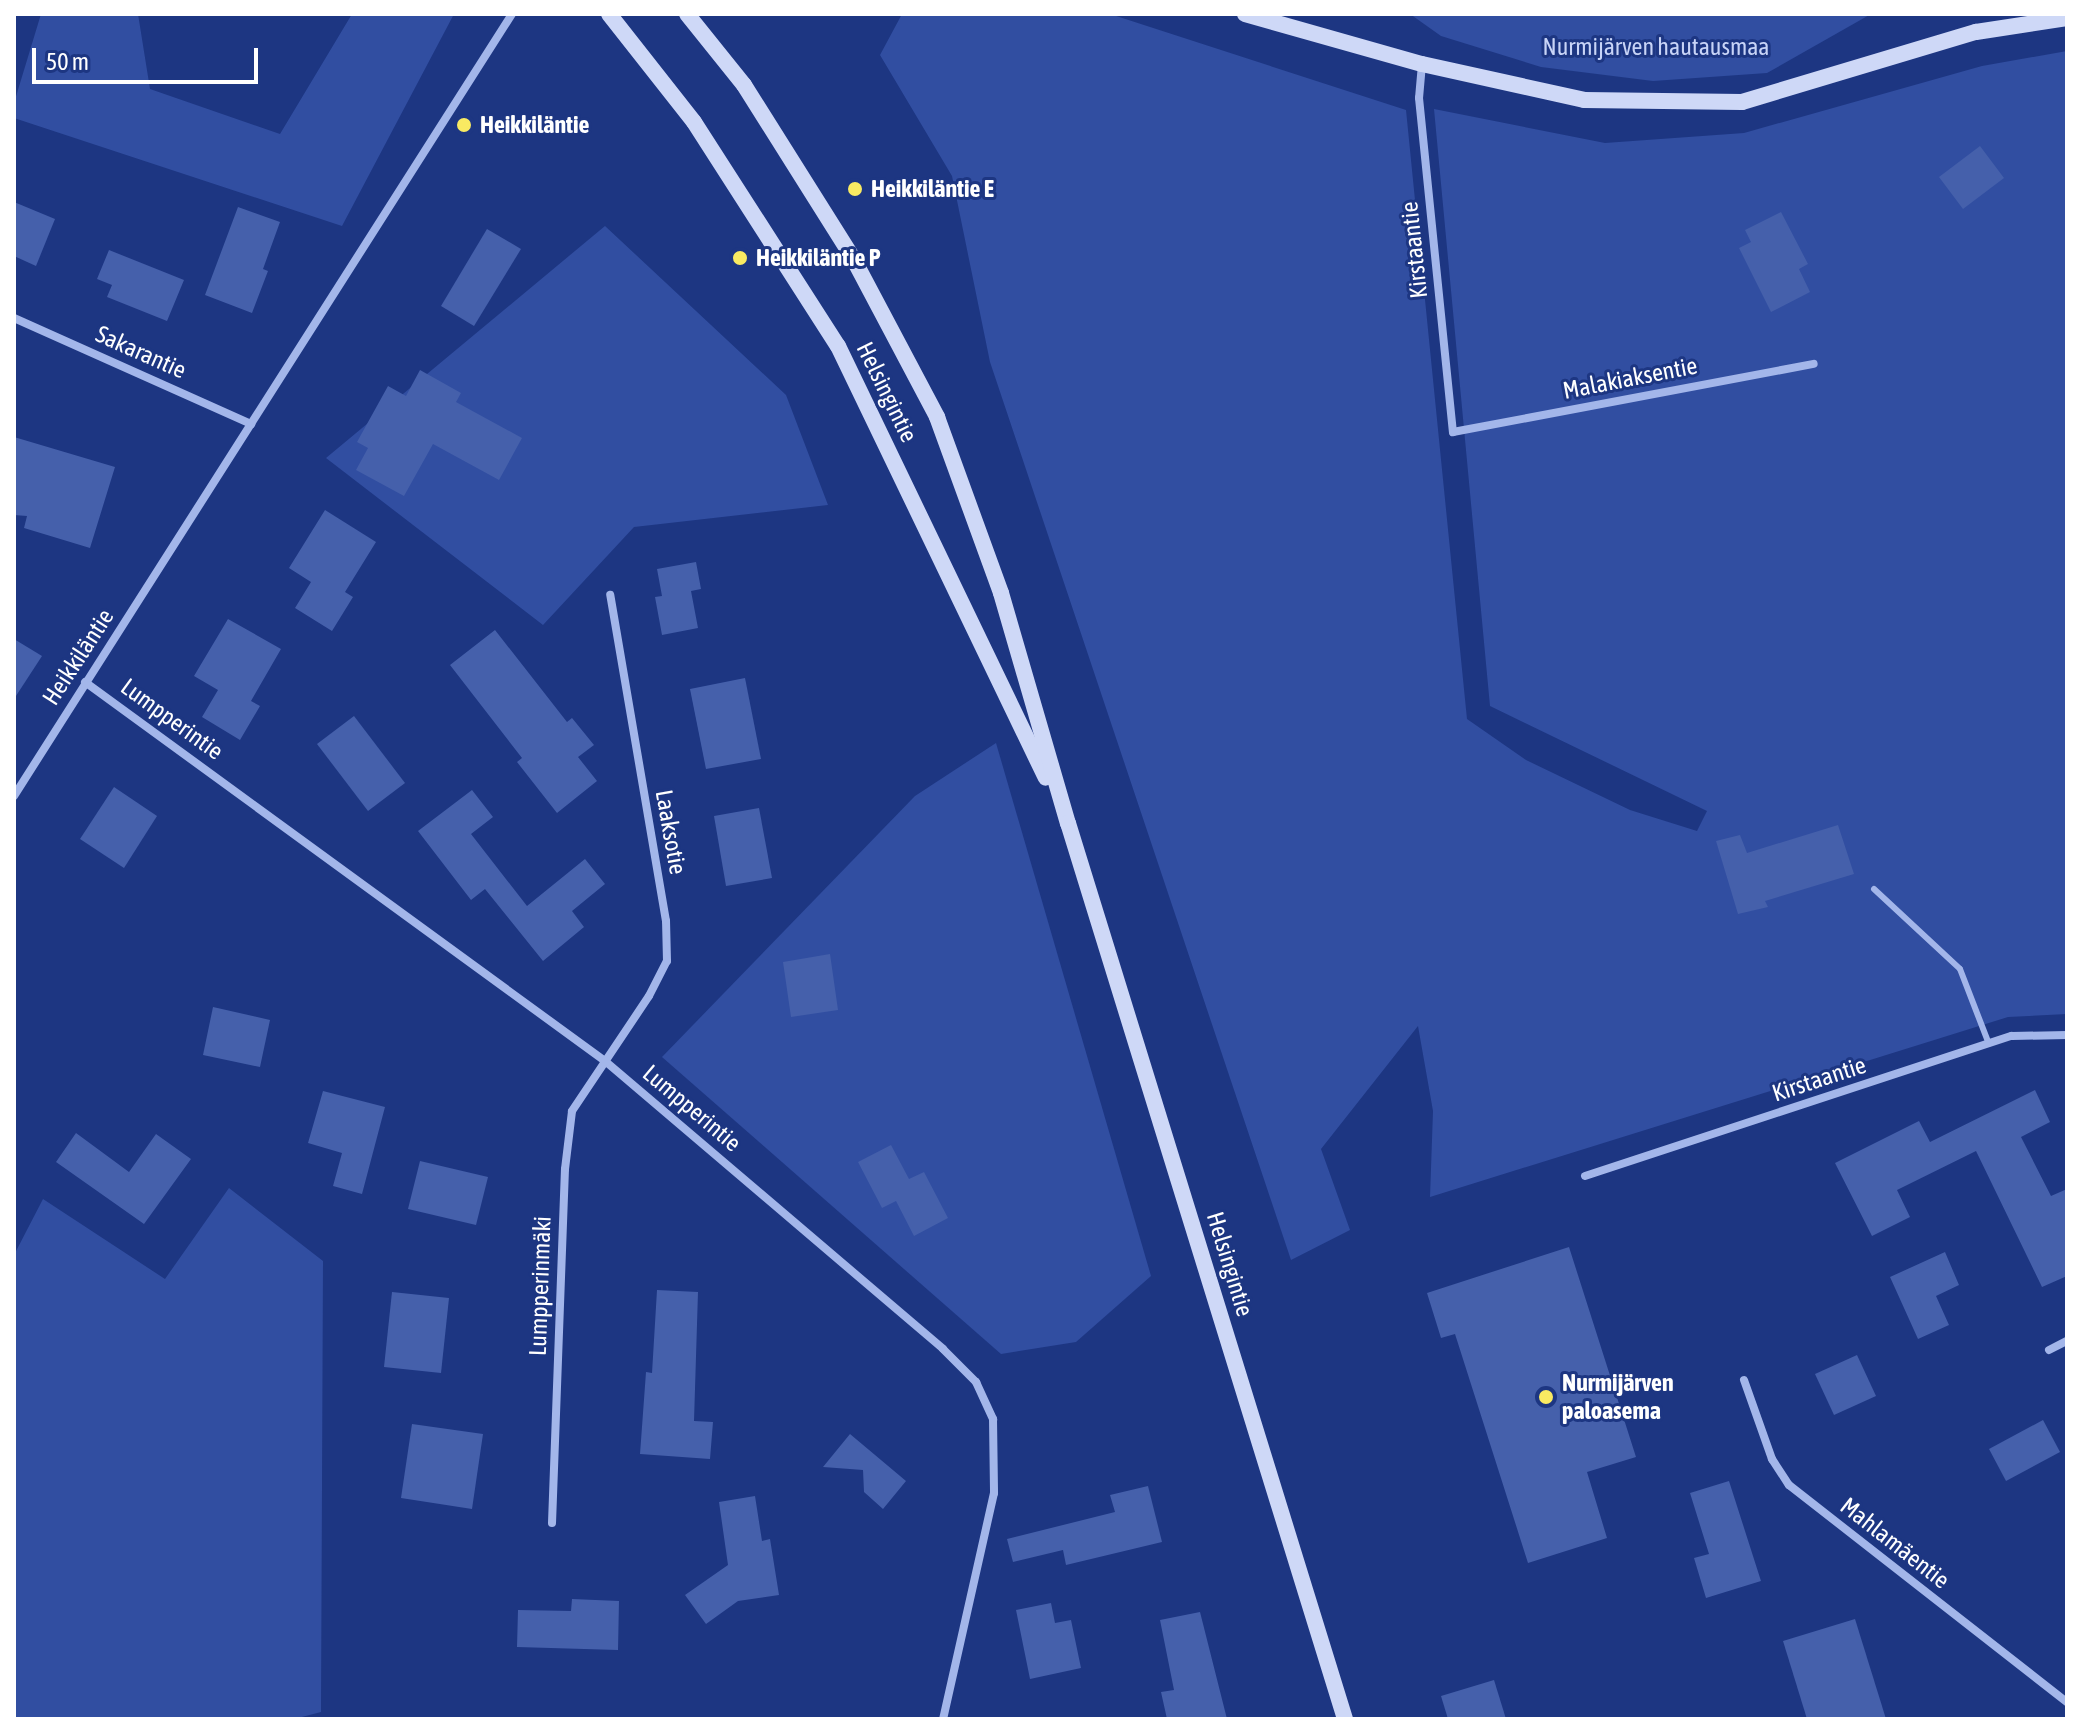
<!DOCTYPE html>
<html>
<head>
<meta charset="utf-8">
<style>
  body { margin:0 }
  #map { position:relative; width:2081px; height:1733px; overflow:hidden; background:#1d3682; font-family:"Asap Condensed",sans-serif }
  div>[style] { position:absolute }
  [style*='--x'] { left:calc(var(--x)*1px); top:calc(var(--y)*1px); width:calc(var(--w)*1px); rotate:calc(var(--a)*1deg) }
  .green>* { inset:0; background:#314ea1 }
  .building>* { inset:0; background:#4560ab }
  .lane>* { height:6px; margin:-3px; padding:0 3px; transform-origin:3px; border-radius:3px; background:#a3b6ea }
  .street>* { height:8px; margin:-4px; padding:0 4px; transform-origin:4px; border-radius:4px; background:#a3b6ea }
  .secondary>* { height:16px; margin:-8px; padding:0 8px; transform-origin:8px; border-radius:8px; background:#ced8f7 }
  .dots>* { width:22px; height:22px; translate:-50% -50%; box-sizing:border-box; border:4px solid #1d3682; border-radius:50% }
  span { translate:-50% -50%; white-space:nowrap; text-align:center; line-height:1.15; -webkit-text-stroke:6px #1d3682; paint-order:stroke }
  .park-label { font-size:24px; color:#c8d4f7 }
  .poi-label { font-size:24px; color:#fff; font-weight:700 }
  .left { translate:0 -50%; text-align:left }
  .street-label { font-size:24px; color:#fff }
  .frame { position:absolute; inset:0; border:16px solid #fff; pointer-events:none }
  .scale { position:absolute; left:32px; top:48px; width:226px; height:36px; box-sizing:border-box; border:4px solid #fff; border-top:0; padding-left:10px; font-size:24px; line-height:28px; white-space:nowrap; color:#fff; -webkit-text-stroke:6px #1d3682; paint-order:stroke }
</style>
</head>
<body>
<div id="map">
  <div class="green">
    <div style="clip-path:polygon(41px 14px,138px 14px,150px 89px,280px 134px,352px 14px,454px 14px,342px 226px,14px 118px,14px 103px)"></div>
    <div style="clip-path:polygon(902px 14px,1110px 14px,1406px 110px,1467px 719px,1526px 760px,1630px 810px,1697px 831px,1707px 811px,1490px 706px,1434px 109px,1605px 143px,1744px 133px,1982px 66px,2067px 51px,2067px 1014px,2008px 1017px,1430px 1197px,1433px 1111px,1418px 1026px,1321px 1149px,1350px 1230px,1291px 1260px,990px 362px,952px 176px,880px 55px)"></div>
    <div style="clip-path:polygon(1410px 14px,1871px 14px,1767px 73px,1653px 81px,1541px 67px,1441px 36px)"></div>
    <div style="clip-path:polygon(605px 226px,786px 395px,828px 505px,634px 527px,543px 625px,326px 458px)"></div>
    <div style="clip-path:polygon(996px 743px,1151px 1276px,1076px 1342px,1001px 1354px,662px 1057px,915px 796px)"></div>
    <div style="clip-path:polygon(229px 1188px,323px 1261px,321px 1712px,294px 1719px,14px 1719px,14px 1255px,43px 1199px,165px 1279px)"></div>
  </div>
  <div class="building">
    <div style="clip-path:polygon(1980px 146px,2004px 178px,1963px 209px,1939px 177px)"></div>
    <div style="clip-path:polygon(14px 202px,55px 219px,36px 266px,14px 256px)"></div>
    <div style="clip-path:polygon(238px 207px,280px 222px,263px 269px,268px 271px,252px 313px,205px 295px)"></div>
    <div style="clip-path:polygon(1781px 212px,1808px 264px,1799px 269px,1810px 292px,1771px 312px,1739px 248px,1751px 242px,1745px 230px)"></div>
    <div style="clip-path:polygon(487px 229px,521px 249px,474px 326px,441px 306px)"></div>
    <div style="clip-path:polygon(109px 250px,184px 280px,167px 321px,107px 297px,112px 285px,97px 279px)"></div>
    <div style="clip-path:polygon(420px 370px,461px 393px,456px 402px,522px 438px,499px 480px,433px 444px,404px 496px,356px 470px,368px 448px,357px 442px,388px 386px,406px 396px)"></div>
    <div style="clip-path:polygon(14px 437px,115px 467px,90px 548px,24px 528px,27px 516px,14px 515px)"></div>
    <div style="clip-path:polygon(325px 510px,376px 542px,345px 592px,353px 597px,332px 631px,295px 608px,311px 582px,289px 568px)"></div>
    <div style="clip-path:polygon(696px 562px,701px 589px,691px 591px,698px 628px,662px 635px,655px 597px,662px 596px,657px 569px)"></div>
    <div style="clip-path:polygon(228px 619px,281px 649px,251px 701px,260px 706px,240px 740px,202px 717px,218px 690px,194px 676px)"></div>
    <div style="clip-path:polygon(495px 630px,567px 722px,572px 718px,594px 745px,578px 757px,597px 781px,557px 813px,517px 762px,522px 758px,450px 665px)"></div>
    <div style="clip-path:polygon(14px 639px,42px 656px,14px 699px)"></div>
    <div style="clip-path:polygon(745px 678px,761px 759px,706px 769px,690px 689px)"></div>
    <div style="clip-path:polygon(354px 716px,405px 783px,368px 811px,317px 744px)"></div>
    <div style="clip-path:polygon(114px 787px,157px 816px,124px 868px,80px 839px)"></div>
    <div style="clip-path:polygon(472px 790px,493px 817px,471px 834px,527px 906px,585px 859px,605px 884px,572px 911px,584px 927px,543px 961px,485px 889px,471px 900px,418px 831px)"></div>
    <div style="clip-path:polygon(759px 808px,772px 878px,726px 886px,714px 816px)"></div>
    <div style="clip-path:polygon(1838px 825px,1854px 874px,1765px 901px,1768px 907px,1738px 914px,1716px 841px,1740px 835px,1747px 853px)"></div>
    <div style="clip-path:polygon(830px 954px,838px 1010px,791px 1017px,783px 962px)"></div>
    <div style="clip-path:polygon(213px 1007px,270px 1020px,260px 1067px,203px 1055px)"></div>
    <div style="clip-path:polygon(2035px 1090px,2050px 1122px,2021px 1137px,2051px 1196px,2067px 1189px,2067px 1276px,2042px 1287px,1976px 1151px,1897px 1190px,1910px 1217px,1872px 1236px,1835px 1163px,1919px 1121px,1930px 1142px)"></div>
    <div style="clip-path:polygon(323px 1091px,385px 1107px,362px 1194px,333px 1186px,342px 1153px,308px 1143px)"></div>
    <div style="clip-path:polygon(76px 1133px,129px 1172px,156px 1134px,191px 1159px,144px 1224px,56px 1162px)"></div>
    <div style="clip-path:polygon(891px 1145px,909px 1179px,924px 1172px,948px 1218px,914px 1236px,896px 1201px,882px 1208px,858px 1162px)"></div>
    <div style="clip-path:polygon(420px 1161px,488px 1177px,476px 1225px,408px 1209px)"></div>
    <div style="clip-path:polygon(1569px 1247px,1636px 1457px,1587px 1472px,1607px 1538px,1528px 1563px,1455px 1334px,1441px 1338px,1427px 1293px)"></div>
    <div style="clip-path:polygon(1945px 1252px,1959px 1285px,1936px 1296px,1949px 1325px,1918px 1339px,1890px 1277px)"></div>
    <div style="clip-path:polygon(657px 1290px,698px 1292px,694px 1421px,713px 1422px,710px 1459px,640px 1454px,646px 1372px,652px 1373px)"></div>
    <div style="clip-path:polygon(392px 1292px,449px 1298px,441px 1373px,384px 1367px)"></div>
    <div style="clip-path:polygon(1857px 1355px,1876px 1396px,1834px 1415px,1815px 1374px)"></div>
    <div style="clip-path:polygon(2043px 1420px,2060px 1452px,2006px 1481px,1989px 1449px)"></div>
    <div style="clip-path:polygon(412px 1424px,483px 1434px,472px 1509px,401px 1498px)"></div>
    <div style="clip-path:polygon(850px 1434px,906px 1481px,883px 1509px,864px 1492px,863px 1470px,823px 1467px)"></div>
    <div style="clip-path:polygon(1729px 1481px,1761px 1581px,1706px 1598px,1694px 1558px,1709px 1554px,1690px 1493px)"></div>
    <div style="clip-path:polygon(1148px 1486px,1162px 1542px,1066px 1565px,1063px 1550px,1013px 1562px,1007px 1539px,1115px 1512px,1110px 1495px)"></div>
    <div style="clip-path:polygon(755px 1496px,762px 1541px,770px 1539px,779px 1595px,738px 1601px,706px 1624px,685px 1595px,728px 1565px,719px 1502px)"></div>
    <div style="clip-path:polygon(572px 1599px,619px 1601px,618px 1650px,517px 1647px,518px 1610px,571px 1611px)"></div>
    <div style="clip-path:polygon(1051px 1603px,1055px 1623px,1071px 1620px,1081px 1668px,1030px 1679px,1016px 1610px)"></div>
    <div style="clip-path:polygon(1200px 1612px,1227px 1719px,1167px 1719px,1161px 1692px,1174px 1690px,1160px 1620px)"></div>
    <div style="clip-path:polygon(1855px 1619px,1886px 1719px,1807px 1719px,1783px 1641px)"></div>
    <div style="clip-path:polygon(1494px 1680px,1506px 1719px,1448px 1719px,1441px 1696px)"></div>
  </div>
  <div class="lane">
    <div style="--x:1874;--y:889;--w:117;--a:42.9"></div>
    <div style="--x:1960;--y:969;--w:80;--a:68.9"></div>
  </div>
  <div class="street">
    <div style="--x:1422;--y:64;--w:34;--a:95"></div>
    <div style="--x:1419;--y:98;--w:336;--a:84.2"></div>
    <div style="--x:1453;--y:432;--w:367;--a:-10.7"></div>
    <div style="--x:14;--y:318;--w:260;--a:24.1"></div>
    <div style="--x:85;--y:682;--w:643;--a:36.09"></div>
    <div style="--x:605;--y:1061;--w:444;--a:40.4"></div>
    <div style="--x:943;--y:1349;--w:47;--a:45"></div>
    <div style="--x:976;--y:1382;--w:41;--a:65.3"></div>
    <div style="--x:993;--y:1419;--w:74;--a:89.2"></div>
    <div style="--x:994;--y:1493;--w:232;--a:102.7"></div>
    <div style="--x:14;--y:796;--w:927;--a:-57.51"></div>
    <div style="--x:1585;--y:1176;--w:449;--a:-18.2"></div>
    <div style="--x:2012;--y:1036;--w:55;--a:-1"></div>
    <div style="--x:2049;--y:1350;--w:20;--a:-27"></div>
    <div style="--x:1744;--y:1380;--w:84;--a:70.5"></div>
    <div style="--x:1772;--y:1459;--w:31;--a:57"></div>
    <div style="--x:1789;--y:1485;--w:353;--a:38"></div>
    <div style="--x:552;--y:1523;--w:354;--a:-87.9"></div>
    <div style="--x:565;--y:1169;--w:58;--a:-83.1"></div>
    <div style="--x:572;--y:1111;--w:138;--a:-56.2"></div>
    <div style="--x:649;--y:996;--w:39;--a:-63"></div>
    <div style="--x:667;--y:961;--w:40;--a:-91.4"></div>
    <div style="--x:666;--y:921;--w:331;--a:-99.7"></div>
  </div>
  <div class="secondary">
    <div style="--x:609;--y:14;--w:137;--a:51.8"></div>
    <div style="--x:694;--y:122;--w:266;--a:57.3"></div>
    <div style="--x:838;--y:346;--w:479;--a:64.3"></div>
    <div style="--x:687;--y:14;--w:91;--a:51.2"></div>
    <div style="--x:744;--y:85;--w:207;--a:57.8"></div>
    <div style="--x:854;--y:260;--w:178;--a:62.1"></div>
    <div style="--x:937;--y:417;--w:187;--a:70"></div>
    <div style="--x:1001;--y:593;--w:240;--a:73.8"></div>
    <div style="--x:1068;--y:823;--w:938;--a:72.82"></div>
    <div style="--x:1245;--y:14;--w:184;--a:15.8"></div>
    <div style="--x:1422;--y:64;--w:166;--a:12.5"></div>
    <div style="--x:1584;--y:100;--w:158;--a:0.7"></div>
    <div style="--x:1742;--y:102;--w:244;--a:-16.7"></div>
    <div style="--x:1976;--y:32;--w:92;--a:-8.7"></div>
  </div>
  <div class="dots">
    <div style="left:464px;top:125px;background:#f9ea62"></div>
    <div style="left:855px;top:189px;background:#f9ea62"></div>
    <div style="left:740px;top:258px;background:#f9ea62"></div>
    <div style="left:1546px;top:1397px;background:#f9ea62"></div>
  </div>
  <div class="park-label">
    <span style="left:1656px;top:47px">Nurmijärven hautausmaa</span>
  </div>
  <div class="poi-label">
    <span class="left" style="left:480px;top:125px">Heikkiläntie</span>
    <span class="left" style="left:871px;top:189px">Heikkiläntie E</span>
    <span class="left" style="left:756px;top:258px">Heikkiläntie P</span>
    <span class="left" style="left:1562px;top:1397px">Nurmijärven<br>paloasema</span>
  </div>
  <div class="street-label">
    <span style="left:1414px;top:250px;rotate:-96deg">Kirstaantie</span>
    <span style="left:141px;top:352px;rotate:24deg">Sakarantie</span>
    <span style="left:1630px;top:378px;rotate:-11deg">Malakiaksentie</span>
    <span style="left:887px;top:392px;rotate:64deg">Helsingintie</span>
    <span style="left:78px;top:657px;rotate:-57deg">Heikkiläntie</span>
    <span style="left:172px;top:719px;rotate:36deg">Lumpperintie</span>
    <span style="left:671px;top:832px;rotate:80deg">Laaksotie</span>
    <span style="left:1819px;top:1079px;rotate:-18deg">Kirstaantie</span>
    <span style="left:692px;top:1108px;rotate:40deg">Lumpperintie</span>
    <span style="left:1230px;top:1264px;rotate:73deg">Helsingintie</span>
    <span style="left:540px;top:1286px;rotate:-88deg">Lumpperinmäki</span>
    <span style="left:1895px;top:1543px;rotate:38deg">Mahlamäentie</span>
  </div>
  <div class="frame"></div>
  <div class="scale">50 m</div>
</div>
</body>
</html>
